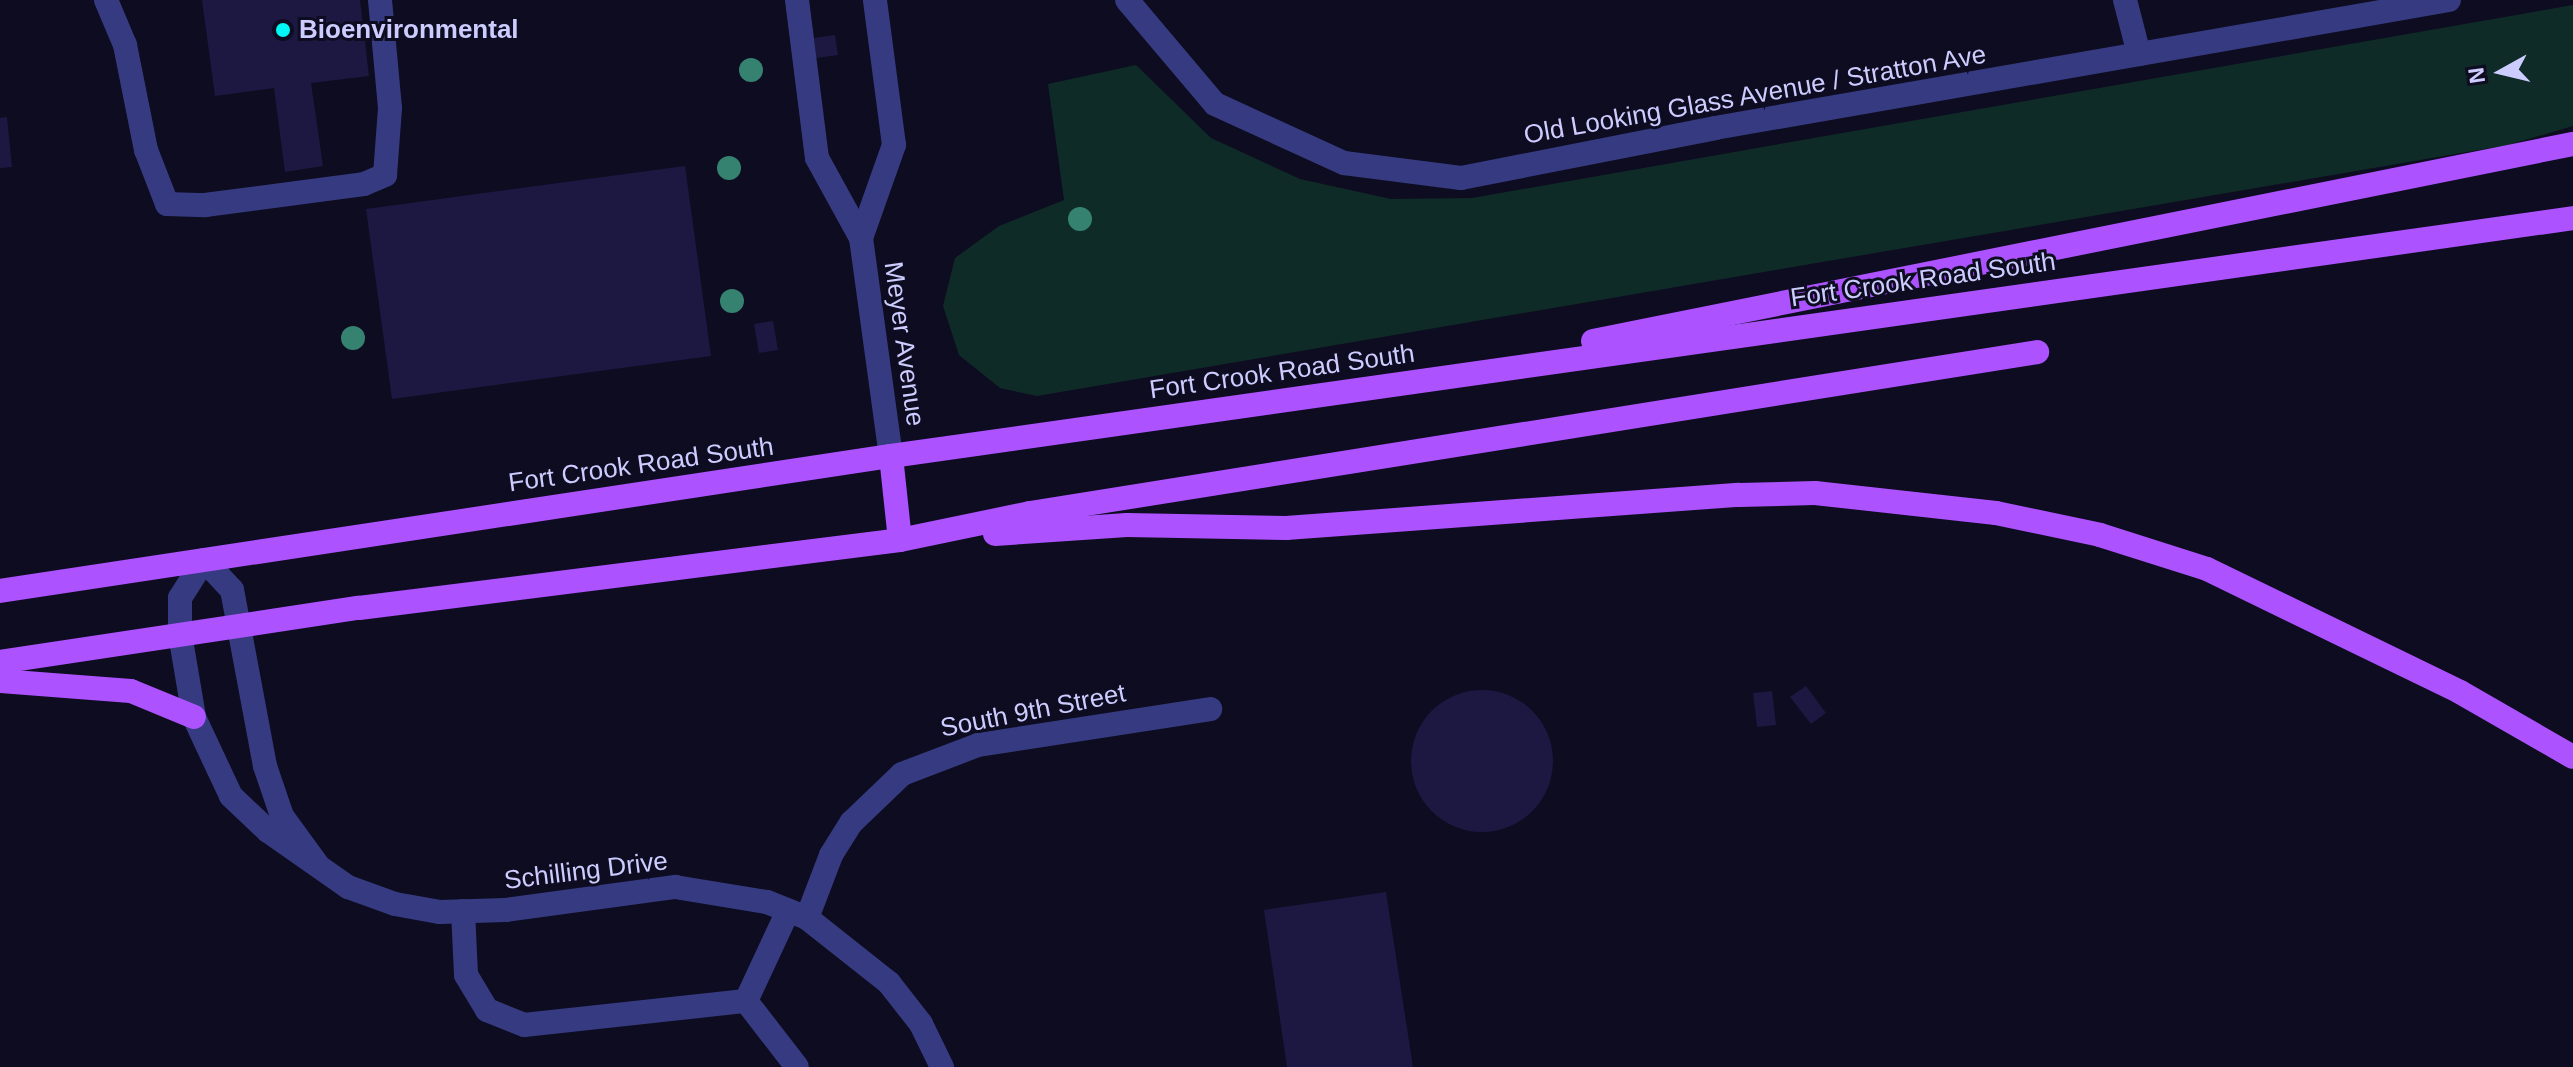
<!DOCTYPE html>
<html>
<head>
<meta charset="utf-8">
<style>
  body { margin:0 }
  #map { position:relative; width:2573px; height:1067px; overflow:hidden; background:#0e0c21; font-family:Helvetica,sans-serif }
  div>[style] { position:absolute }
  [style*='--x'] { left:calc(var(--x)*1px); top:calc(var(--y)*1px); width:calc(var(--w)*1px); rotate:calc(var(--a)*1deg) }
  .green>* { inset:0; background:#0f2b27 }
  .building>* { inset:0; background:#1c1842 }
  .round { border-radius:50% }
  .minor>* { height:24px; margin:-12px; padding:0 12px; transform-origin:12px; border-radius:12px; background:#363b81 }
  .major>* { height:24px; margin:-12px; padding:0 12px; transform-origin:12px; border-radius:12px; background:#ac53ff }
  .trees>* { width:24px; height:24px; margin:-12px; border-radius:50%; background:#358270 }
  .dots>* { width:22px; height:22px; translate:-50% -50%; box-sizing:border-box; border:4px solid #0e0c21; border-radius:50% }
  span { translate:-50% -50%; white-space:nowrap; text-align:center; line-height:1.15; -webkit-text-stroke:6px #0e0c21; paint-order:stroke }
  .poi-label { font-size:26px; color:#ccf; font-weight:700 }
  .left { translate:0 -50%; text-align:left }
  .street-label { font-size:26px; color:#ccf }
  .north { position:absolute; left:2461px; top:32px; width:80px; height:80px; -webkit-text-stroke:6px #0e0c21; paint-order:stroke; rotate:262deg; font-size:22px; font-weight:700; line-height:32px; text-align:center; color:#ccf }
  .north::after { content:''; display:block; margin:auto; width:28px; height:36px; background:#ccf; clip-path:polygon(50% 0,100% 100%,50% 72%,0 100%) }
</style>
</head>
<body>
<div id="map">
  <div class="green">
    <div style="clip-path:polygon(2573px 5px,2573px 126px,2508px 145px,1037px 396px,1000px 388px,959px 355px,943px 306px,955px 258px,999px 226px,1064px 200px,1048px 84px,1136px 65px,1211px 138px,1300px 179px,1391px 199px,1472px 198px)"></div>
  </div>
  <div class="building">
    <div style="clip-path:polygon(202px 0,360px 0,369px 76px,311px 83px,323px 166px,285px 172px,274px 88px,215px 96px)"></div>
    <div style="clip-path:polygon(835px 35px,838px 55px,816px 58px,814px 38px)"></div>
    <div style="clip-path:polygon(7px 117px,12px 167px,0 168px,0 118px)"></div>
    <div style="clip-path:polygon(685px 166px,711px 356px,392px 399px,366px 209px)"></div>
    <div style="clip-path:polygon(773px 321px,778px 350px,759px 353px,754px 324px)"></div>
    <div style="clip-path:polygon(1806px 686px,1826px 713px,1811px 724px,1790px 697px)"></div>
    <div class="round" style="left:1411px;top:690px;width:142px;height:142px"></div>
    <div style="clip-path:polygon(1772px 691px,1776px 725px,1757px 727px,1753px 693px)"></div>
    <div style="clip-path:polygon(1386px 892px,1413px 1067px,1287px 1067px,1264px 910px)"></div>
  </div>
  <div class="minor">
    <div style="--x:106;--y:0;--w:49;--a:67.1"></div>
    <div style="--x:125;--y:45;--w:107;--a:78.7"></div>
    <div style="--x:146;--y:150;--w:58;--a:68.7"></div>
    <div style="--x:167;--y:204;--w:38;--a:2"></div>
    <div style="--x:205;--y:205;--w:160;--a:-7.5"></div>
    <div style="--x:364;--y:184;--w:23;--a:-23"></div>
    <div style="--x:385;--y:175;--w:67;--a:-85.7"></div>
    <div style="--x:390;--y:108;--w:108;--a:-95.3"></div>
    <div style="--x:797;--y:0;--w:159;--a:82.8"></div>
    <div style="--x:817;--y:158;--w:91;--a:61.2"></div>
    <div style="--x:861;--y:238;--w:220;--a:82.2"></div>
    <div style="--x:1127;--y:0;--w:136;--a:49.8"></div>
    <div style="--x:1215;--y:104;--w:142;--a:24.6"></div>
    <div style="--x:1344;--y:163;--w:118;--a:7.3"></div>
    <div style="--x:1461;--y:178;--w:259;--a:-11.1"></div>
    <div style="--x:1715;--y:128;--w:745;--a:-9.89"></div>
    <div style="--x:2125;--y:0;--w:56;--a:75.5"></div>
    <div style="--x:861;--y:238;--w:99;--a:-70.5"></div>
    <div style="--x:894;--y:145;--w:146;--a:-97.5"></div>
    <div style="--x:317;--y:864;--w:59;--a:-126.1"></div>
    <div style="--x:282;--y:816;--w:53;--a:-108.8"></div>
    <div style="--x:265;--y:766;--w:179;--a:-100.6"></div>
    <div style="--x:232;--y:590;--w:41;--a:-133"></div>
    <div style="--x:204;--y:560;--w:45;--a:122.3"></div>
    <div style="--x:180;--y:598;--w:36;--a:90"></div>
    <div style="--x:180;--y:634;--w:84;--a:80.4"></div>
    <div style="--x:194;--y:717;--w:87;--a:64.9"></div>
    <div style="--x:231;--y:796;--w:51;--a:43.4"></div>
    <div style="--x:268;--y:831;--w:98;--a:35"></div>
    <div style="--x:348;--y:887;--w:50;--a:19.9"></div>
    <div style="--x:395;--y:904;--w:46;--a:10.1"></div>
    <div style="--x:440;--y:912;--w:66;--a:-1.7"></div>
    <div style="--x:506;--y:910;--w:171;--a:-7.8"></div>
    <div style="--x:675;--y:887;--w:93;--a:9.3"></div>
    <div style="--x:767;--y:902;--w:43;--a:21.8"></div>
    <div style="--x:807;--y:918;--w:105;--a:38.4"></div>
    <div style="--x:889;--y:983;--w:52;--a:52"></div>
    <div style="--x:921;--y:1024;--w:48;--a:64"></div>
    <div style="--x:463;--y:911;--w:64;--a:87.3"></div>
    <div style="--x:466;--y:975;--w:41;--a:59"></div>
    <div style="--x:487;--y:1010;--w:40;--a:22"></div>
    <div style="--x:524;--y:1025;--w:223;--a:-6.2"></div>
    <div style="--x:746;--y:1001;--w:99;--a:-65"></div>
    <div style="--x:807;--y:918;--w:67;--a:-69.1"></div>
    <div style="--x:831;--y:855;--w:39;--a:-58"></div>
    <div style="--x:852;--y:822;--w:69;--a:-43.8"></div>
    <div style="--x:902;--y:774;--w:81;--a:-20.9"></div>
    <div style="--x:978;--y:745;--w:235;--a:-8.8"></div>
    <div style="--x:746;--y:1001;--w:83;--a:52.3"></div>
  </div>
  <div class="major">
    <div style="--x:1593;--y:341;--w:1000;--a:-11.37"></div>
    <div style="--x:891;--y:456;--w:84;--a:83.9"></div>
    <div style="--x:995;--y:534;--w:132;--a:-3.9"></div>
    <div style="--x:1127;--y:525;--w:159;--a:1.1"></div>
    <div style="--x:1286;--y:528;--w:454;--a:-4.2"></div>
    <div style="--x:1739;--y:495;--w:76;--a:-1.5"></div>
    <div style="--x:1815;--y:493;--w:182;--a:6.3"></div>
    <div style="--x:1996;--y:513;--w:106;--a:11.9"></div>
    <div style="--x:2100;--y:535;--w:112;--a:17.6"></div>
    <div style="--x:2207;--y:569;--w:281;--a:25.9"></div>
    <div style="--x:2460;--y:692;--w:130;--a:29.9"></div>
    <div style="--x:0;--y:591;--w:901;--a:-8.62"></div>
    <div style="--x:891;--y:456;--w:1699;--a:-8.05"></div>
    <div style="--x:0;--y:662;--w:363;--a:-8.6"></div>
    <div style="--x:359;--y:608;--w:545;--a:-7.16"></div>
    <div style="--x:900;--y:540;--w:133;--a:-11.7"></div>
    <div style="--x:1030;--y:513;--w:1020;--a:-9.08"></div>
    <div style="--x:0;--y:681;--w:131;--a:4.4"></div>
    <div style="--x:131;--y:691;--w:68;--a:22.4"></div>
  </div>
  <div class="trees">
    <div style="left:751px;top:70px"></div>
    <div style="left:729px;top:168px"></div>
    <div style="left:1080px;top:219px"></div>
    <div style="left:732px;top:301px"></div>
    <div style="left:353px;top:338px"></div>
  </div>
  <div class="dots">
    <div style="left:283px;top:30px;background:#00f7f5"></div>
  </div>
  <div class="poi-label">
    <span class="left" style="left:299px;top:30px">Bioenvironmental</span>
  </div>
  <div class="street-label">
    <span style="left:1755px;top:95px;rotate:-10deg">Old Looking Glass Avenue / Stratton Ave</span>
    <span style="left:1923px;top:280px;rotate:-8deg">Fort Crook Road South</span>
    <span style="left:904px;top:344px;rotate:82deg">Meyer Avenue</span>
    <span style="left:1282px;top:372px;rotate:-8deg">Fort Crook Road South</span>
    <span style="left:641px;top:465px;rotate:-8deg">Fort Crook Road South</span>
    <span style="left:1033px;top:711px;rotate:-11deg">South 9th Street</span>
    <span style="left:586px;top:871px;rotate:-7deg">Schilling Drive</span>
  </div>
  <div class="north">N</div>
</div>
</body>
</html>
